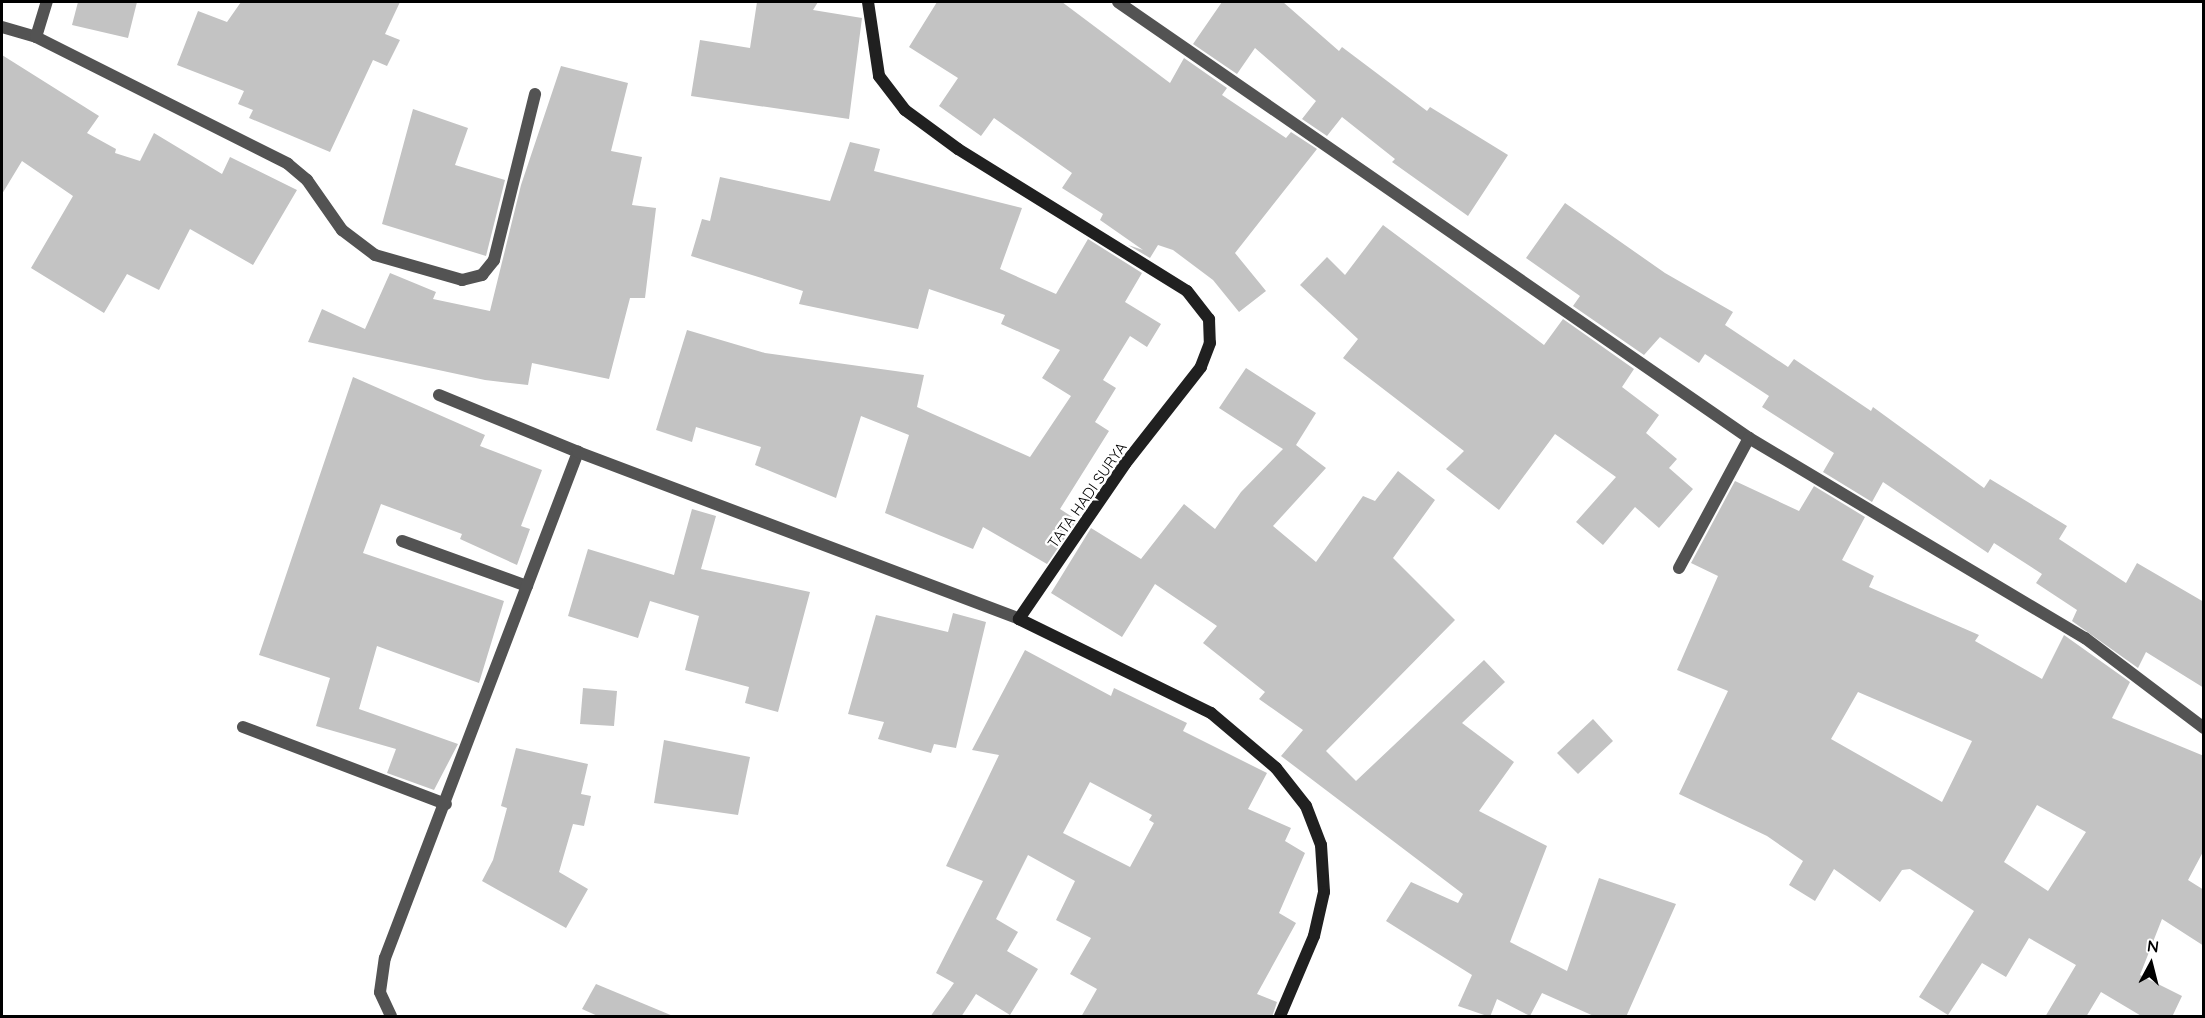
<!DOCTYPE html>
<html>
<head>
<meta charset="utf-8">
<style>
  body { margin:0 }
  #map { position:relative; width:2205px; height:1018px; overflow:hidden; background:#fff; font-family:Quicksand,sans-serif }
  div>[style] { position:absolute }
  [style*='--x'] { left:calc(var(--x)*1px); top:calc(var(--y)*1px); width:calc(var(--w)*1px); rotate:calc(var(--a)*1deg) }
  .building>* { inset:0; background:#c3c3c3 }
  .street>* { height:12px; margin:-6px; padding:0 6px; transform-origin:6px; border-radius:6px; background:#535353 }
  .secondary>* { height:12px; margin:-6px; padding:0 6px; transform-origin:6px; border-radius:6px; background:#202020 }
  span { translate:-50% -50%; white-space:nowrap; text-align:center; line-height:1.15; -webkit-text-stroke:5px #fff; paint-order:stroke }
  .street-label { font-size:15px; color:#000 }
  .frame { position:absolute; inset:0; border:3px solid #000; pointer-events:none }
  .north { position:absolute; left:2121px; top:934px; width:60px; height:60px; -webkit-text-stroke:4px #fff; paint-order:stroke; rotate:7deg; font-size:16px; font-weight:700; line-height:24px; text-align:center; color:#000 }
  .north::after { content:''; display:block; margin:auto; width:21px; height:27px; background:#000; clip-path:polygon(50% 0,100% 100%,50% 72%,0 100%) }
</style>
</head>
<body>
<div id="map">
  <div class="building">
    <div style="clip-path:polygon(78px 2px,137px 2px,128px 38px,72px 25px)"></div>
    <div style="clip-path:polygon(241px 2px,400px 2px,385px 34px,400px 40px,387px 66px,373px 60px,330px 152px,249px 118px,253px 110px,238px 104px,244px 91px,177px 65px,198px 11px,227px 22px)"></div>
    <div style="clip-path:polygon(757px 2px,818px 2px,813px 10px,862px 18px,849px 119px,691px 96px,700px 40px,750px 48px)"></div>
    <div style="clip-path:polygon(937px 2px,1062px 2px,1170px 83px,1184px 58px,1227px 88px,1222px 95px,1286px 138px,1291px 132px,1317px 149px,1235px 253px,1266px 291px,1239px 312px,1213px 280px,1173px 250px,1158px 245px,1150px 258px,1128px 245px,1143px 250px,1100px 220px,1103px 214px,1062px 188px,1072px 173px,994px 118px,981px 136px,939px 106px,958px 78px,909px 47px)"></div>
    <div style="clip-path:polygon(1222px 2px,1283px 2px,1339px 51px,1342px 47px,1427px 111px,1430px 107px,1508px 155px,1468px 216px,1392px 162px,1395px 159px,1342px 117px,1327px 136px,1302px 119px,1316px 101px,1255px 48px,1237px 74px,1193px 44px)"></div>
    <div style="clip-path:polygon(2px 55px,99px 116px,87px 133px,116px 149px,115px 153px,140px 161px,154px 133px,222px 174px,230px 157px,297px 190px,253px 265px,190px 229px,159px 290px,127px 274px,104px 313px,31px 268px,73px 196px,22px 161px,2px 194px)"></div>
    <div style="clip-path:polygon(561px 66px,628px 83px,611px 151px,642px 157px,632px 205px,656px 208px,645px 298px,630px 298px,609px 379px,532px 363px,528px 385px,485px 380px,308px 342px,322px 309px,365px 329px,390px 273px,436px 292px,433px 299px,490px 311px,521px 185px)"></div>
    <div style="clip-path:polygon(413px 109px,468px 128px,455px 165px,505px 180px,486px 256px,382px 224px)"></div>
    <div style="clip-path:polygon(850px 142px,880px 149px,874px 171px,1022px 208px,1000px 269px,1056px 294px,1088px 239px,1142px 273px,1125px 302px,1161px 324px,1147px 347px,1130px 336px,1103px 380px,1116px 388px,1095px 422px,1109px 431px,1060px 509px,1077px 520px,1047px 564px,983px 527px,973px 549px,885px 513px,909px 435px,861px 416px,836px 498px,755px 465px,761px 447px,696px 427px,692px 442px,656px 430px,687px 330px,765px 353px,924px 375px,917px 407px,1030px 457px,1071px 396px,1042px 378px,1060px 350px,1001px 324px,1005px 315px,929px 289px,918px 329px,799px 304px,803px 291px,691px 256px,702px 219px,710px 221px,720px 177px,830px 201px)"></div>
    <div style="clip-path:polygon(1565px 203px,1665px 273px,1733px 312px,1725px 325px,1788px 367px,1794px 359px,1871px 411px,1873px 407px,1984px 488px,1990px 479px,2067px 526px,2059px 539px,2126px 583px,2137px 563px,2204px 602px,2204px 688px,2146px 652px,2138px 668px,2072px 621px,2077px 610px,2036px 583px,2042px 574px,1994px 543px,1988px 553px,1883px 482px,1872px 502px,1823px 472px,1834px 453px,1762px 407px,1769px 396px,1705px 354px,1699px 363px,1660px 337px,1644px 355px,1573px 306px,1580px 296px,1526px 258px)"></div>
    <div style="clip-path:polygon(1383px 225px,1544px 345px,1563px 319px,1634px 369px,1622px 387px,1659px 415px,1646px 433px,1677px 459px,1669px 468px,1693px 489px,1659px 528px,1635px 507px,1603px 545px,1576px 522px,1616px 477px,1555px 434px,1499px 510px,1446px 469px,1464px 451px,1343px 358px,1358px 339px,1300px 285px,1327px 257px,1345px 275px)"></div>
    <div style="clip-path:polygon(1246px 368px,1316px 413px,1296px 445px,1326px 468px,1273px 526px,1316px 562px,1363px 496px,1375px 501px,1398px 471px,1435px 500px,1393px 558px,1455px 620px,1326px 751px,1356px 781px,1484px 660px,1505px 682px,1462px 723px,1514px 762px,1479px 811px,1547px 846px,1510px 942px,1567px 971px,1599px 878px,1676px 904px,1626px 1017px,1596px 1017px,1542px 993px,1530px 1016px,1497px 999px,1490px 1017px,1458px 1006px,1472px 975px,1386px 921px,1411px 882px,1458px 903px,1463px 894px,1281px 756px,1303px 730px,1259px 699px,1265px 692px,1203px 643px,1217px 626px,1155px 584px,1122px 637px,1051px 593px,1091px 528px,1141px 559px,1184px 504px,1215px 529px,1241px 492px,1283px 449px,1219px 408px)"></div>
    <div style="clip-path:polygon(353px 377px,485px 435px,480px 446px,542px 470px,521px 526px,530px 529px,517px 565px,460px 539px,462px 534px,381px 504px,363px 553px,504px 601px,479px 683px,377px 646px,359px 709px,458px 744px,434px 790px,387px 773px,396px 749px,316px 726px,330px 678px,259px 655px)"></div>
    <div style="clip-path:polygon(evenodd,1735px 481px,1799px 511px,1814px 486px,1865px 517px,1842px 560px,1874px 576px,1869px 587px,1979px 635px,1975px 641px,2042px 679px,2064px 635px,2130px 682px,2112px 718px,2204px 756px,2204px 850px,2188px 880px,2204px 890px,2204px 946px,2162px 919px,2140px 975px,2182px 996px,2172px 1017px,2143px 1017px,2101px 992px,2086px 1017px,2045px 1017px,2076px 965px,2029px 938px,2006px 977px,1982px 963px,1948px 1015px,1919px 997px,1974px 911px,1910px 869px,1902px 870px,1880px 902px,1834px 869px,1815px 901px,1789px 885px,1803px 861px,1767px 836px,1679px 794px,1728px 691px,1677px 670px,1718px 576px,1691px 563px,1735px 481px,1858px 692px,1972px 741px,1942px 802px,1831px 739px,1858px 692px,1735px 481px,2037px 805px,2086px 832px,2048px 891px,2004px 862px,2037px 805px)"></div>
    <div style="clip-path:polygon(692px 509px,716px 516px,701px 569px,810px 592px,778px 712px,745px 703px,749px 687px,685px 670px,699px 616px,650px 601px,638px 638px,568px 616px,588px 549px,674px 575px)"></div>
    <div style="clip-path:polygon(953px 613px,986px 622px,956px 748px,934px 744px,931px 753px,878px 739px,884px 722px,848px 714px,876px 615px,948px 632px)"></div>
    <div style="clip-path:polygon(evenodd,1025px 650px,1111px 696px,1114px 688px,1187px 723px,1183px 731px,1267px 773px,1248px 809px,1291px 828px,1285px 841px,1305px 853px,1279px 913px,1296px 923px,1257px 994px,1277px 1002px,1272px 1017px,1081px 1017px,1097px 989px,1070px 974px,1091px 938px,1056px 920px,1075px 881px,1028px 855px,996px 919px,1018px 932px,1007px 951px,1038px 969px,1010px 1015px,976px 994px,961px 1017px,930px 1017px,954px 983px,936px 973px,983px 881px,946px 866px,999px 755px,972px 750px,1025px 650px,1090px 782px,1152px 815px,1149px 820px,1154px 823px,1130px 867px,1063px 833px,1090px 782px)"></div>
    <div style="clip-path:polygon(583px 688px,617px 691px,614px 726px,580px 724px)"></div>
    <div style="clip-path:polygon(1593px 719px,1613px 741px,1578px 774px,1557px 753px)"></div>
    <div style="clip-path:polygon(664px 740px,750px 757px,738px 815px,654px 803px)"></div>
    <div style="clip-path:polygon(516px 748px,588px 764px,581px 794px,591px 796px,584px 826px,573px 824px,559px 872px,588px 889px,566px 928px,482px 881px,493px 860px,507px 808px,501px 806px)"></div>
    <div style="clip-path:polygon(596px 984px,673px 1016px,672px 1017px,600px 1017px,582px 1009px)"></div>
  </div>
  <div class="street">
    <div style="--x:1118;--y:2;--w:767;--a:34.64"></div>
    <div style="--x:1749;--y:438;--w:391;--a:30.8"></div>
    <div style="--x:2085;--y:638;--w:149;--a:37.1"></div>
    <div style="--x:2;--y:27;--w:35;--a:16"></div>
    <div style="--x:36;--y:37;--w:282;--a:26.7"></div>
    <div style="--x:288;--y:164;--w:25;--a:40"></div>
    <div style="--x:307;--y:180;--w:61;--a:55"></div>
    <div style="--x:342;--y:230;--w:41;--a:37.1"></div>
    <div style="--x:375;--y:255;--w:91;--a:16"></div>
    <div style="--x:462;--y:280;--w:21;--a:-14"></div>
    <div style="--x:482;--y:275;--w:19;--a:-51"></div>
    <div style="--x:494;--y:260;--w:171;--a:-76.1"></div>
    <div style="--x:36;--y:37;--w:37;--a:-73"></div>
    <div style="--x:439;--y:395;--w:150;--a:22.3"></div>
    <div style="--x:402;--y:541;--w:133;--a:19.8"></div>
    <div style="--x:1679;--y:568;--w:148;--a:-61.7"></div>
    <div style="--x:243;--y:727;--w:217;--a:20.8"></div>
    <div style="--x:391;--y:1016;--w:26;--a:-115"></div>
    <div style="--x:380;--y:992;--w:34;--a:-82"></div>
    <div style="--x:385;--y:958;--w:542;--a:-69.12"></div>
    <div style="--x:578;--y:452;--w:472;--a:20.7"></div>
  </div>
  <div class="secondary">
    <div style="--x:868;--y:2;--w:75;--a:81.5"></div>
    <div style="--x:879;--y:76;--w:43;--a:52.6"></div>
    <div style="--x:905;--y:110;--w:66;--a:36.3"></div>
    <div style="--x:958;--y:149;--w:269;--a:31.8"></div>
    <div style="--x:1187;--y:291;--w:36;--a:52"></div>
    <div style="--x:1209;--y:319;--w:24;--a:88"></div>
    <div style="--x:1210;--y:343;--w:26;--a:111"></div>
    <div style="--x:1201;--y:367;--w:123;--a:128.1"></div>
    <div style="--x:1125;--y:464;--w:188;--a:124.4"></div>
    <div style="--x:1019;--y:619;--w:214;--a:26.1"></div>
    <div style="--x:1211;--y:713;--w:85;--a:40.2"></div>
    <div style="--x:1276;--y:768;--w:48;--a:51.7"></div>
    <div style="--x:1306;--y:806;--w:42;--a:69"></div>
    <div style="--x:1321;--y:845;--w:47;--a:86.3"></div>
    <div style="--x:1324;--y:892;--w:45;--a:102.8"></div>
    <div style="--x:1314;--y:936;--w:87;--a:113"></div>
  </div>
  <div class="street-label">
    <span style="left:1087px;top:495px;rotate:-55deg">TATA HADI SURYA</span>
  </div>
  <div class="frame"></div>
  <div class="north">N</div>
</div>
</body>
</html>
